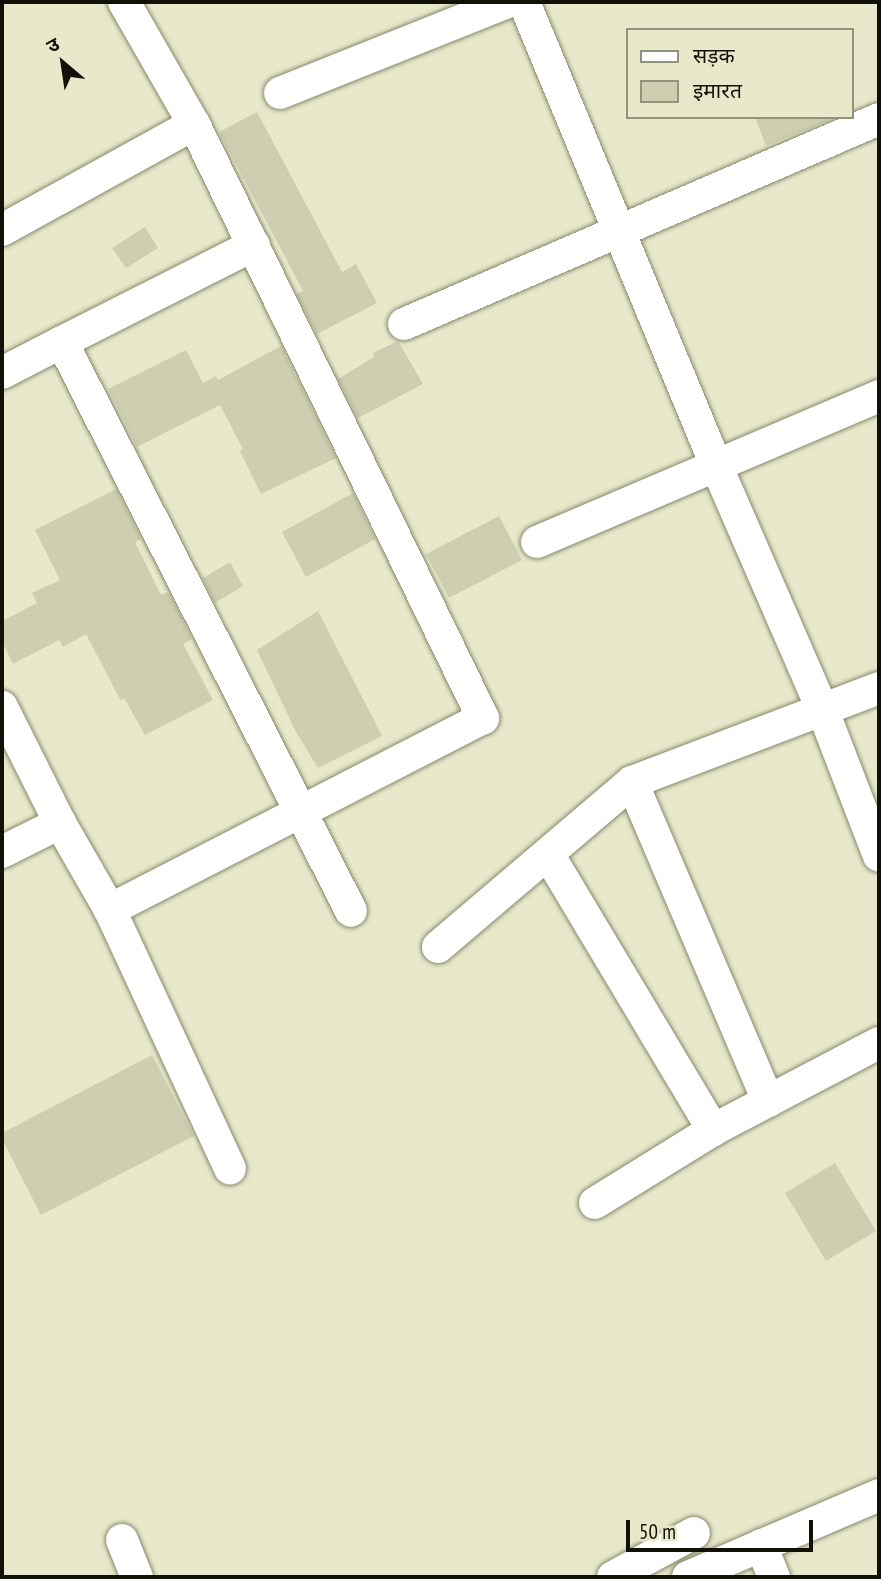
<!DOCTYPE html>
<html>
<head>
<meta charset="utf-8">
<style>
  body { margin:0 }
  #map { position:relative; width:881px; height:1579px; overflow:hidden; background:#e8e9cb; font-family:"PT Sans Narrow","Noto Sans Devanagari",sans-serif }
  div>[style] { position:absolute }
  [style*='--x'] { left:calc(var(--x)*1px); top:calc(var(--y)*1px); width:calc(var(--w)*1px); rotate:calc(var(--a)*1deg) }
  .building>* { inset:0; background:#cecfb1 }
  .roads { filter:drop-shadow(0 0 2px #87886c) drop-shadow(0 0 2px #87886c) }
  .minor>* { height:32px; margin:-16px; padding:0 16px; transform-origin:16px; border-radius:16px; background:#fff }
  span { translate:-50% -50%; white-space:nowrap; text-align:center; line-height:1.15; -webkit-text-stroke:6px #e8e9cb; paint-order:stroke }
  .frame { position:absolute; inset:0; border:4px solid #111107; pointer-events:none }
  .legend { position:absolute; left:626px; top:28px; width:228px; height:91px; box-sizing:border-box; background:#e8e9cb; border:2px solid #92937d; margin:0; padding:9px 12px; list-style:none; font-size:21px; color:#111107 }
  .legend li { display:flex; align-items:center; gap:14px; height:35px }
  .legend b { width:35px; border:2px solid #92937d }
  .north { position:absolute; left:28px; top:28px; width:70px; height:70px; -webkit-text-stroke:5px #e8e9cb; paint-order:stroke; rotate:331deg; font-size:19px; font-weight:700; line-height:28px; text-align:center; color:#111107 }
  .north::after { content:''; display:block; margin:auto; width:24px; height:32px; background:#111107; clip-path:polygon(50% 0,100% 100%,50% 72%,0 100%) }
  .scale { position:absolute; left:626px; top:1520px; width:187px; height:32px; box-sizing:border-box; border:4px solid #111107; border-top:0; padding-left:9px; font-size:21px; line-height:24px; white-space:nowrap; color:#111107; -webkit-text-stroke:5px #e8e9cb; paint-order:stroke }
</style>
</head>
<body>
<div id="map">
  <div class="building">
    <div style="clip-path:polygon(257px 112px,342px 272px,356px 264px,377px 303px,317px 334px,297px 294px,303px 291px,219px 132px)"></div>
    <div style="clip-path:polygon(755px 117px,837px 117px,766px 146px)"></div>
    <div style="clip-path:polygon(145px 227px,158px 248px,126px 268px,112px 248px)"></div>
    <div style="clip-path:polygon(398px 341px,423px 384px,358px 418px,338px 379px,374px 357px,373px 353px)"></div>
    <div style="clip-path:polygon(281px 346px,336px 458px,261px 494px,240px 451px,243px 449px,220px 405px,137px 447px,108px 389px,186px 350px,203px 383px,216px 376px,218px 380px)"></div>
    <div style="clip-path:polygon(116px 489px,141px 539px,135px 542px,161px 595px,167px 592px,171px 597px,192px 639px,183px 644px,213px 700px,145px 735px,124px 698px,121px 701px,86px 634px,63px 647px,59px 640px,13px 664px,2px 641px,2px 621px,37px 603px,32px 593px,60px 580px,35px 530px)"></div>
    <div style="clip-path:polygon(353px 493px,375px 539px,306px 577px,282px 532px)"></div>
    <div style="clip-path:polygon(499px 516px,522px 560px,449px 598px,426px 554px)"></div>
    <div style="clip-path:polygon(230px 562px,243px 586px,215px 603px,203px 578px)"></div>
    <div style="clip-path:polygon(318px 611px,382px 736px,318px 768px,296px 732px,257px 650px)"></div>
    <div style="clip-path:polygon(152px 1055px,194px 1136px,41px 1215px,2px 1139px,2px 1133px)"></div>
    <div style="clip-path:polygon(835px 1163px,876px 1231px,826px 1261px,785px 1193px)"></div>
  </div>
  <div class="roads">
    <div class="minor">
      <div style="--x:124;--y:2;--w:141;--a:60.2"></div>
      <div style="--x:524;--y:2;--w:501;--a:67.48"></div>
      <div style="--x:716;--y:465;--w:268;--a:66.5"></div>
      <div style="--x:823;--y:711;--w:155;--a:68.9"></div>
      <div style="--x:280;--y:93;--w:245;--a:-21.8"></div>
      <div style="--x:2;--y:230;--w:219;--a:-28.9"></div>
      <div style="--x:194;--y:124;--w:661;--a:64.06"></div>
      <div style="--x:483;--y:718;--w:420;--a:152.8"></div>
      <div style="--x:110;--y:910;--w:100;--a:-119.9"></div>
      <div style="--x:60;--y:823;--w:130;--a:-116.6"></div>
      <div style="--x:404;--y:324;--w:517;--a:-23.34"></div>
      <div style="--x:62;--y:342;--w:215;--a:-26.8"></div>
      <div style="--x:2;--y:373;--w:68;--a:-27.3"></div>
      <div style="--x:62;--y:342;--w:638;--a:63.07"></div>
      <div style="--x:537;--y:542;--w:372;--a:-23.1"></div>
      <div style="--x:632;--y:782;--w:347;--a:66.9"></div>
      <div style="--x:2;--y:852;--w:65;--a:-26.6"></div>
      <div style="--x:548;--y:854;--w:322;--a:59.1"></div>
      <div style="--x:110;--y:910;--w:285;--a:65.1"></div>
      <div style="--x:438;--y:947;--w:255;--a:-40.4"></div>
      <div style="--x:632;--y:782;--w:264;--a:-20.8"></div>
      <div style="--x:595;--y:1203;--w:139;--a:-31.7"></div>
      <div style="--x:713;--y:1130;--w:187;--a:-27.7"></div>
      <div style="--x:122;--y:1540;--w:40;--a:68"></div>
      <div style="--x:761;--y:1545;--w:35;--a:68"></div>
      <div style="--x:613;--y:1577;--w:92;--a:-28.5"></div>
      <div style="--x:688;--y:1577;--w:208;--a:-23.2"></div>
    </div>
  </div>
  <div class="frame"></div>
  <ul class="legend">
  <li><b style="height:9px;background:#fff"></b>सड़क</li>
  <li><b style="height:19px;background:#cecfb1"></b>इमारत</li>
  </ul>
  <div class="north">उ</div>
  <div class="scale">50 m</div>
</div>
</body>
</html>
